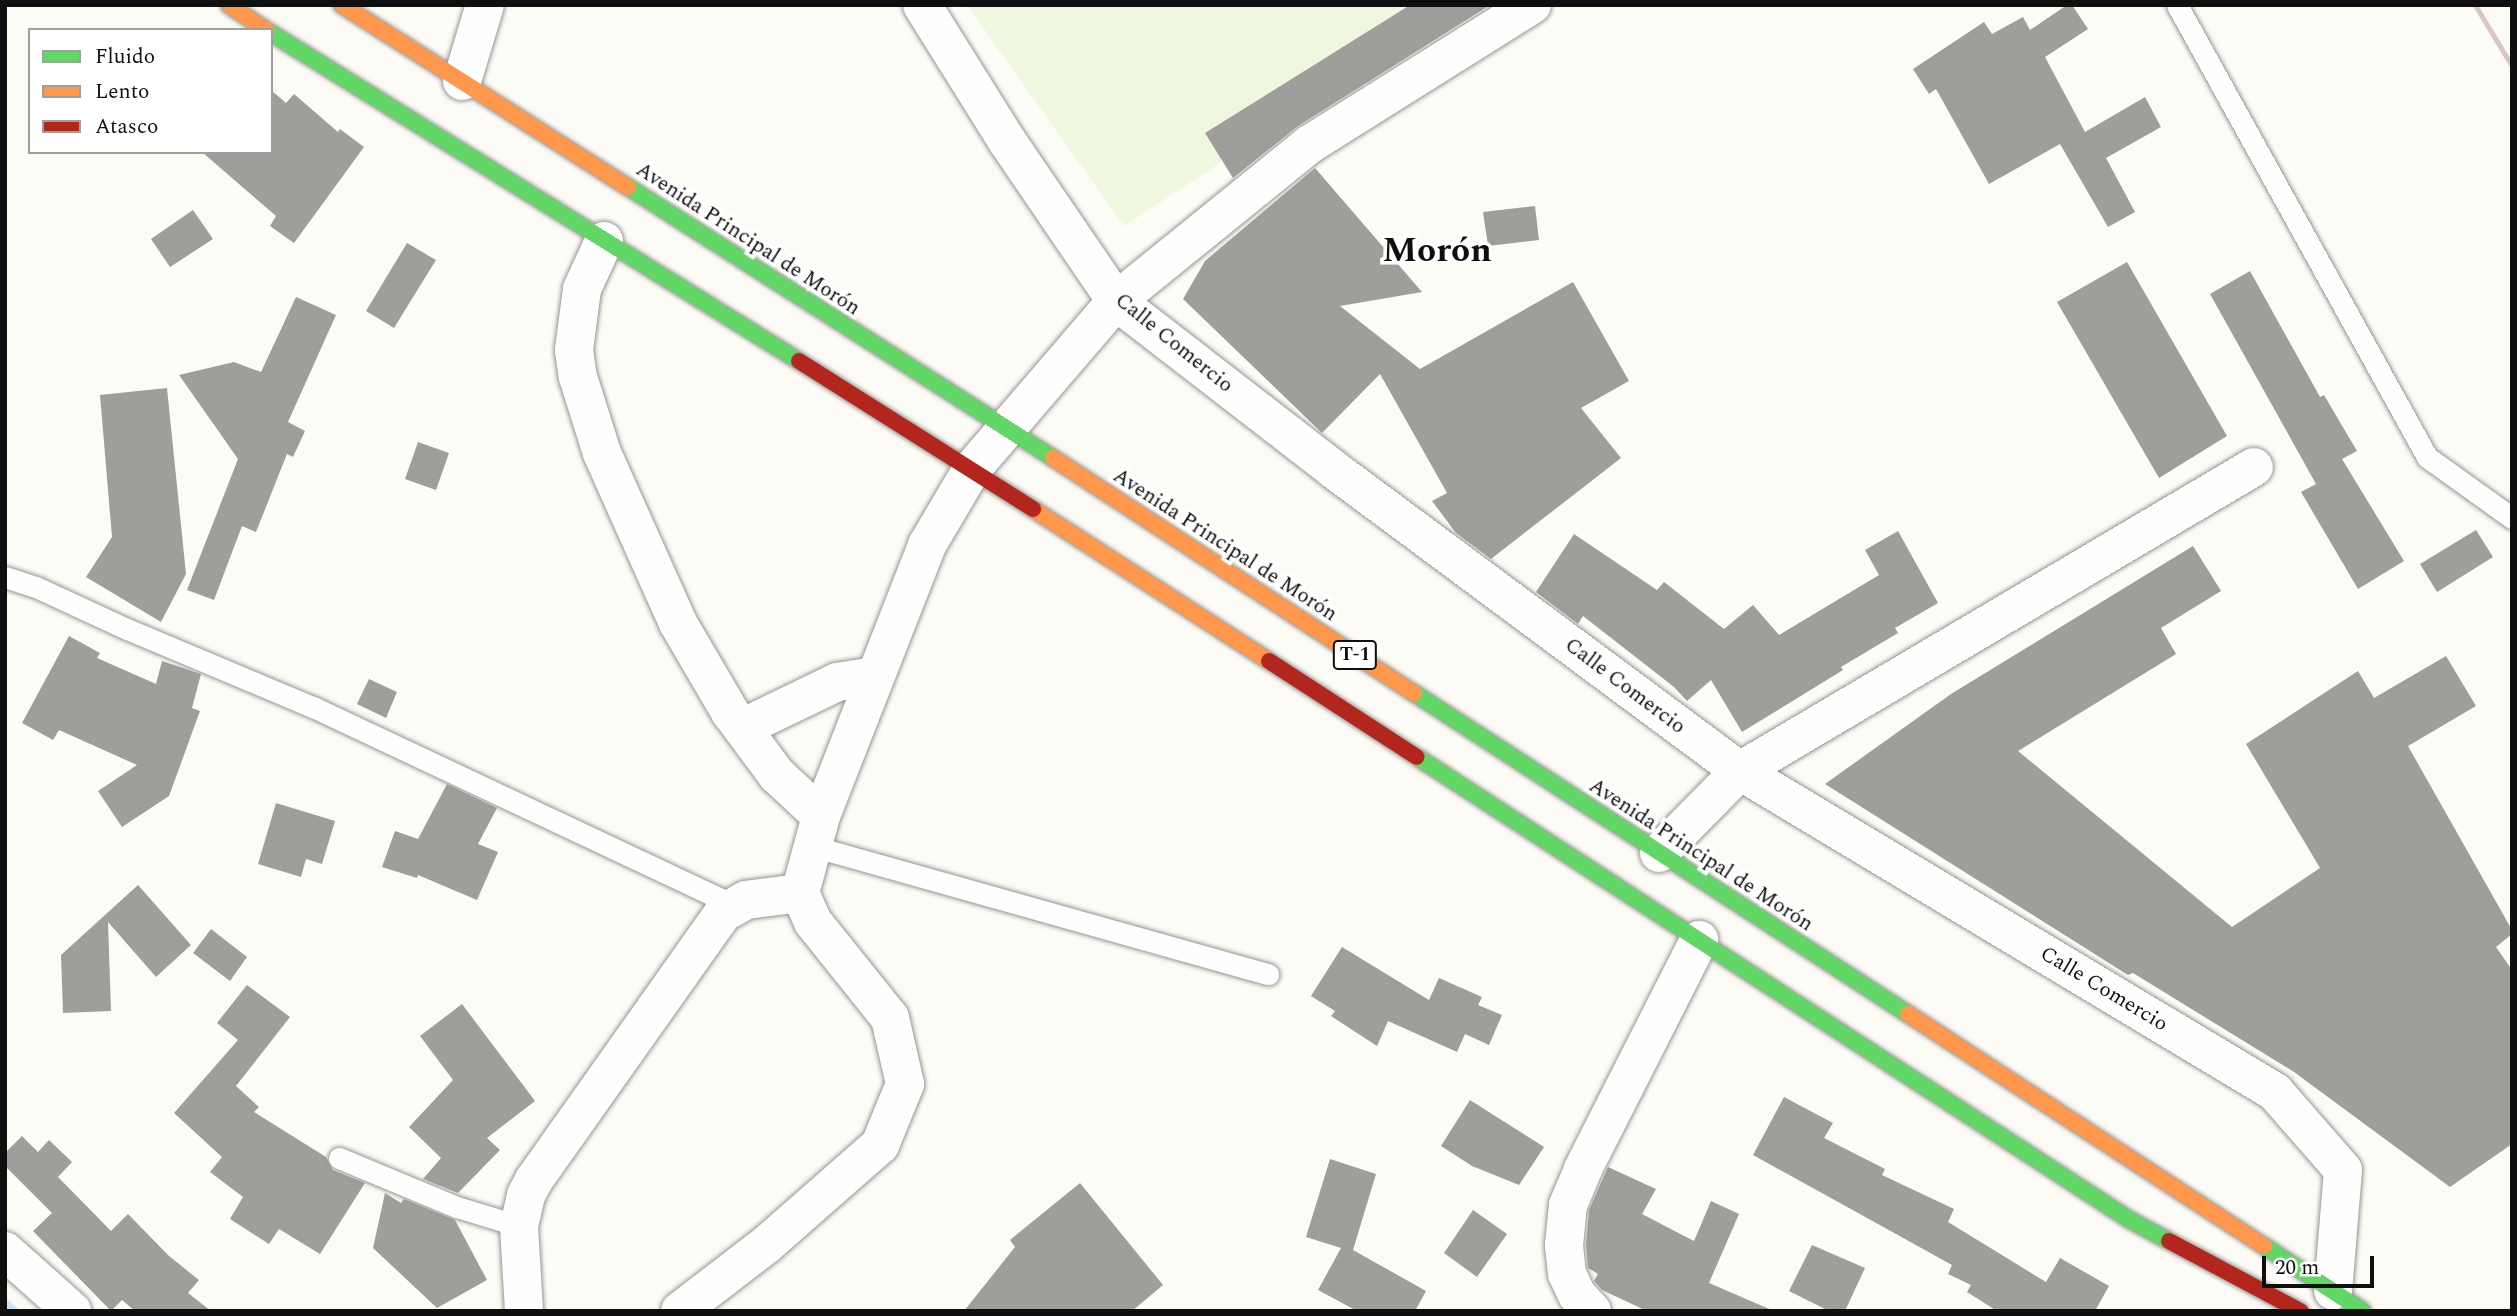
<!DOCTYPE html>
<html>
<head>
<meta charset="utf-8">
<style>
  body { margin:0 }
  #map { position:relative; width:2517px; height:1316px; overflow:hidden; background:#fcfbf5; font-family:Spectral,serif }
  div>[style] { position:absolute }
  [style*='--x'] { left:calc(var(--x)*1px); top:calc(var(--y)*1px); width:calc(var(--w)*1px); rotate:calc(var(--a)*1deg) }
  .pitch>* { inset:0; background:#eff7de }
  .stream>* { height:10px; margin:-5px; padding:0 5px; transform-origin:5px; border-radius:5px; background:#c9e7f8 }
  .building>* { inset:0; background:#a09e9a }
  .roads { filter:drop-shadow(0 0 2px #969593) drop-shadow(0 0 2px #969593) }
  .lane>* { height:21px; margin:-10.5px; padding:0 10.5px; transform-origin:10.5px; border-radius:10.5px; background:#fffefe }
  .street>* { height:38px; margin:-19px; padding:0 19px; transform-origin:19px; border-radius:19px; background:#fffefe }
  .fast>* { height:16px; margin:-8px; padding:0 8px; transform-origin:8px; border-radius:8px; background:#63d668 }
  .slow>* { height:16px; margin:-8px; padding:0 8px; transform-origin:8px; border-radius:8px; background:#ff974d }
  .jam>* { height:16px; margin:-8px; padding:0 8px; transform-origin:8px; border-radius:8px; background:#b3261e }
  .rail>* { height:5px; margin:-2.5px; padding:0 2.5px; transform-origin:2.5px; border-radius:2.5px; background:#dac5c5 }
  span { translate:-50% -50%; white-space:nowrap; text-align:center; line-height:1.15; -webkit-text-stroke:7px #fff; paint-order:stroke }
  .shield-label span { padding:2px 5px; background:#fff; border:2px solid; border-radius:5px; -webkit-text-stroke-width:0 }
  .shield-label { font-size:19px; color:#0f0f0f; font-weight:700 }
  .street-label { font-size:21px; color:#0f0f0f }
  .town-label { font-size:35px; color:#0f0f0f; font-weight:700 }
  .frame { position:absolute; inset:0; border:7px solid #0f0f0f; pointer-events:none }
  .legend { position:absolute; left:28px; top:28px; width:245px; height:126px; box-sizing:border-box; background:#fff; border:2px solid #9f9f9f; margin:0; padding:9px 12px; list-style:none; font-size:21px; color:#0f0f0f }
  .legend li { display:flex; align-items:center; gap:14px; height:35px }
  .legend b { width:35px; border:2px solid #9f9f9f }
  .scale { position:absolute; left:2262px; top:1256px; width:112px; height:32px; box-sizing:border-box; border:4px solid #0f0f0f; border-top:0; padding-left:9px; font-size:21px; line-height:24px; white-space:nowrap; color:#0f0f0f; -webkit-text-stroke:5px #fff; paint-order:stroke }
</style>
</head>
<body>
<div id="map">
  <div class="pitch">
    <div style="clip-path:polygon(967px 5px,1461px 5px,1124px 226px)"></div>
  </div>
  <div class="stream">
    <div style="--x:5;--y:1304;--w:11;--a:41"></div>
  </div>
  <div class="building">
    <div style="clip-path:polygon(1410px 5px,1490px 5px,1298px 126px,1233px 178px,1205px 133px)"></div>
    <div style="clip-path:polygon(2067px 5px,2072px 5px,2088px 29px,2045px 57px,2085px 132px,2145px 97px,2161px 127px,2106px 158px,2135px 212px,2108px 227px,2060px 144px,1989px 184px,1936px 89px,1929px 94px,1913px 69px,1984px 22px,1992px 34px,2023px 17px,2030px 30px)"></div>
    <div style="clip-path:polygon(271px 90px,286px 103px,294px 94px,338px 132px,340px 129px,364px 147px,294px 243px,270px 226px,276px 216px,202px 152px,271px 152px)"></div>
    <div style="clip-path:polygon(1315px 168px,1422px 292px,1340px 306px,1420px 369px,1573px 282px,1629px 381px,1581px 408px,1621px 458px,1491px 559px,1456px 533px,1432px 501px,1447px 493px,1380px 374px,1322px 433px,1183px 299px,1205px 261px)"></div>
    <div style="clip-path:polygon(1535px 206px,1539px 240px,1488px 246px,1483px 212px)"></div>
    <div style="clip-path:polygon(193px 210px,213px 239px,170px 267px,151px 239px)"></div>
    <div style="clip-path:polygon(407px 243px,436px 260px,394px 328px,366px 311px)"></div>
    <div style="clip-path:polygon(2127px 262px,2227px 436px,2159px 478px,2057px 302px)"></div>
    <div style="clip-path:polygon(2250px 271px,2320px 397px,2324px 395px,2357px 451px,2342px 459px,2404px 561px,2358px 589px,2301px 492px,2316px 484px,2210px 294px)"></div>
    <div style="clip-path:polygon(296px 297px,336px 315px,288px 422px,305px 431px,293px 457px,287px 454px,256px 532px,242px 526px,214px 600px,187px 590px,238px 459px,179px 375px,234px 362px,261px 372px)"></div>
    <div style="clip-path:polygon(167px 388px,186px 574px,161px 622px,86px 577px,112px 537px,100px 395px)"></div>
    <div style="clip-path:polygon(418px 442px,449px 453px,436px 490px,405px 479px)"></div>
    <div style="clip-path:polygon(2476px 530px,2493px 557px,2437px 592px,2420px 564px)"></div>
    <div style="clip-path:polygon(1898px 531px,1938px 603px,1895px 628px,1898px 633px,1841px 667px,1843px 670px,1742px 732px,1711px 680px,1687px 701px,1674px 687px,1583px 616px,1578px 624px,1536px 592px,1574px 534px,1657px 590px,1664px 582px,1724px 629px,1753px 605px,1779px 635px,1879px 575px,1865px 550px)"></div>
    <div style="clip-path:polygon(2193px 546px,2221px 591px,2161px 628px,2176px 654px,2018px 751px,2232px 927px,2320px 868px,2246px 744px,2358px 671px,2374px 698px,2446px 656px,2476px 706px,2408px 746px,2512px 930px,2512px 934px,2496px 947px,2512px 970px,2512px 1144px,2450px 1187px,2294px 1072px,2133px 973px,2128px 975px,1825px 784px,1951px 694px)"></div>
    <div style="clip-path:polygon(69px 636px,100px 653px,97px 658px,156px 684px,162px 661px,201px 674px,192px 708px,200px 711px,169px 796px,122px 827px,98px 791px,137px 765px,59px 730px,53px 740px,22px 723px)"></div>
    <div style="clip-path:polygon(369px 679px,397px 692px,386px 718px,357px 704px)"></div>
    <div style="clip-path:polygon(447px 784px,497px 808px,478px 844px,498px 852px,477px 900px,418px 875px,417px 878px,382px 867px,395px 831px,418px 839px)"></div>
    <div style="clip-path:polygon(276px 803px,335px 821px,322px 864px,306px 859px,301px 877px,258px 864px)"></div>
    <div style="clip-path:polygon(138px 885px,191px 945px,156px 977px,108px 922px,111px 1011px,63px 1013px,61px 955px)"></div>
    <div style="clip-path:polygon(211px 929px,247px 957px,230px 981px,193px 953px)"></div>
    <div style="clip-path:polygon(1342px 947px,1429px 1000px,1439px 978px,1482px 997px,1478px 1005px,1502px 1015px,1489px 1045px,1465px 1034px,1457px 1052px,1388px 1021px,1377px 1046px,1331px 1016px,1335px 1011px,1311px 996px)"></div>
    <div style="clip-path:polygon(247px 985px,290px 1017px,236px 1086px,259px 1107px,254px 1112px,326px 1157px,333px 1170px,365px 1183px,320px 1254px,279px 1229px,269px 1244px,230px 1219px,243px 1197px,210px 1172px,222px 1157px,174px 1113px,238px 1040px,217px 1023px)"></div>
    <div style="clip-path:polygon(462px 1004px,535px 1101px,487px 1138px,500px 1150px,458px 1193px,423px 1179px,441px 1158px,409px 1127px,453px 1080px,420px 1036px)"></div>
    <div style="clip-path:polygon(1784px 1097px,1833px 1123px,1824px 1138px,1885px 1169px,1882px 1175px,1954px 1209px,1948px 1222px,2046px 1282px,2060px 1258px,2109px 1286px,2095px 1311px,1997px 1311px,1967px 1292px,1971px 1285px,1948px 1274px,1952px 1265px,1753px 1155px)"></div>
    <div style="clip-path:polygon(1470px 1100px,1544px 1147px,1519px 1185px,1472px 1166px,1441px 1146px)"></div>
    <div style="clip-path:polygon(22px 1136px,38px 1152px,49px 1140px,72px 1162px,58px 1177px,111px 1231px,128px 1214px,169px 1256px,199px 1280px,188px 1293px,211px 1311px,135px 1311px,122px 1300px,111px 1311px,33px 1231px,52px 1213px,5px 1166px,5px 1153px)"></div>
    <div style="clip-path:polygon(1330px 1159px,1376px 1174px,1353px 1250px,1426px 1291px,1415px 1311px,1357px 1311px,1318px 1290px,1341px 1248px,1306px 1237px)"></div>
    <div style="clip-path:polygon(1608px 1167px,1656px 1189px,1642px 1214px,1694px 1241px,1711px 1201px,1739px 1214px,1709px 1283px,1774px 1311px,1647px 1311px,1602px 1290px,1594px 1281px,1598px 1274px,1588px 1268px,1586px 1245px,1589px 1210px)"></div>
    <div style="clip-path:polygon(1080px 1183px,1163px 1285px,1132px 1311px,964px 1311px,1015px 1247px,1010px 1240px)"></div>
    <div style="clip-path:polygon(385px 1193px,401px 1203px,404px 1199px,455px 1220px,487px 1280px,437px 1308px,373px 1248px)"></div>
    <div style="clip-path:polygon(1473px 1210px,1507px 1234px,1477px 1277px,1444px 1253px)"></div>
    <div style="clip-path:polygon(1812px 1245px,1865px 1268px,1845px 1311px,1829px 1311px,1789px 1291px)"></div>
  </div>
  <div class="roads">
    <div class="lane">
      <div style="--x:2177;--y:5;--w:517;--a:61.05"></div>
      <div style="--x:2427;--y:457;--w:105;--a:35.7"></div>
      <div style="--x:5;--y:577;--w:33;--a:18"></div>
      <div style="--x:36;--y:587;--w:100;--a:24.8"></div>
      <div style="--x:127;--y:629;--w:202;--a:22.8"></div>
      <div style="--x:313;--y:707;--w:465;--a:25.2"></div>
      <div style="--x:812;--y:846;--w:474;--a:15.7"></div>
      <div style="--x:339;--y:1158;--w:128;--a:22.6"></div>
      <div style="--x:457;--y:1207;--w:65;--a:17"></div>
    </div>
    <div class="street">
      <div style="--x:922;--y:5;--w:160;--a:58"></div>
      <div style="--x:1007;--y:141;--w:194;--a:55.7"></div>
      <div style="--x:1116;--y:301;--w:274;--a:37.7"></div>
      <div style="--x:1333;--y:469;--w:507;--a:36.58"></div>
      <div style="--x:1740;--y:771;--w:624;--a:30.96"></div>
      <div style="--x:2275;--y:1092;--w:103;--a:48.9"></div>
      <div style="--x:2343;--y:1170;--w:121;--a:94.7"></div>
      <div style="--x:462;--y:81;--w:79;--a:-73.2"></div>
      <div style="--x:604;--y:241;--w:53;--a:114.6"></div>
      <div style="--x:582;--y:289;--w:62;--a:97.5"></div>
      <div style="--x:574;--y:350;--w:27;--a:82"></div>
      <div style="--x:578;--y:377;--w:80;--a:72.5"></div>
      <div style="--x:602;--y:453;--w:186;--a:65.9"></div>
      <div style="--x:678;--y:623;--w:103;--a:59.7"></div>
      <div style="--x:730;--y:712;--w:79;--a:53.3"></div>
      <div style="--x:777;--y:775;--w:60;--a:43"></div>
      <div style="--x:742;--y:728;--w:106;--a:-25.8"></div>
      <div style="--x:837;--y:682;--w:38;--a:-9"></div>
      <div style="--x:1659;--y:853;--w:115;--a:-45.4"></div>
      <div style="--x:1740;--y:771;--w:597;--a:-30.6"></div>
      <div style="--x:5;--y:1251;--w:90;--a:41.8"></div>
      <div style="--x:524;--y:1311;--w:85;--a:-93.4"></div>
      <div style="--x:519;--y:1226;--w:32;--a:-77"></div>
      <div style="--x:526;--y:1195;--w:17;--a:-62"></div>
      <div style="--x:534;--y:1180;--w:327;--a:-54.7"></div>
      <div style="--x:723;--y:913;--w:26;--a:-29"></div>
      <div style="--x:746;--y:900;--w:54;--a:-7.4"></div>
      <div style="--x:680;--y:1311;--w:108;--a:-37.5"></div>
      <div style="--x:766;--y:1245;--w:152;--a:-41.3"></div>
      <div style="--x:880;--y:1145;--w:66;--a:-67.7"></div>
      <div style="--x:905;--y:1084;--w:68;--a:-102.8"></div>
      <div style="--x:890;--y:1018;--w:123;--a:-128.7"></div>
      <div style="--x:813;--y:922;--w:32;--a:-114"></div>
      <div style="--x:800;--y:893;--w:80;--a:-74.7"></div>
      <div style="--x:821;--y:816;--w:291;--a:-68.6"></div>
      <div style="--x:927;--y:545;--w:88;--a:-59.4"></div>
      <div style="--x:972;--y:469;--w:221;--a:-49.4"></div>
      <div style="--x:1116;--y:301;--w:250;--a:-39"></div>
      <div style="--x:1310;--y:144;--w:262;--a:-32.1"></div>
      <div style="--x:1592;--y:1311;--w:22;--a:-133"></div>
      <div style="--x:1577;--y:1295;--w:23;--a:-115"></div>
      <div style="--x:1567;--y:1274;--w:29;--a:-96"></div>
      <div style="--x:1564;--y:1245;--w:40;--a:-84.3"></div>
      <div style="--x:1568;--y:1205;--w:39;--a:-67"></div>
      <div style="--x:1583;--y:1169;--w:257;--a:-63.1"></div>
    </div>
    <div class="fast">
      <div style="--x:271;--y:33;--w:622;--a:31.85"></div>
      <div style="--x:628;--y:187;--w:504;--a:32.52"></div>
      <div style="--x:1414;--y:693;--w:589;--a:33.02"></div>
      <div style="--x:1417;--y:757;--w:850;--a:33"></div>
      <div style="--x:2130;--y:1220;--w:44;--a:28.3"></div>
      <div style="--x:2264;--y:1246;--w:118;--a:33.3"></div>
    </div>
    <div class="slow">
      <div style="--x:229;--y:5;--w:45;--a:34"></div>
      <div style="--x:342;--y:5;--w:339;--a:32.5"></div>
      <div style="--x:1053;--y:458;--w:431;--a:33.1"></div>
      <div style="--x:1033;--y:509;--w:281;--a:32.8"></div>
      <div style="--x:1908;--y:1014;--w:425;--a:33.1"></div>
    </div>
    <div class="jam">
      <div style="--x:799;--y:361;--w:277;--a:32.3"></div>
      <div style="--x:1269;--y:661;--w:176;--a:33"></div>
      <div style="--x:2169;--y:1241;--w:149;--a:28.1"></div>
    </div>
  </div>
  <div class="rail">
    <div style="--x:2475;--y:5;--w:71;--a:58.8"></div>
  </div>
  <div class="shield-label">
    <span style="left:1355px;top:655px">T-1</span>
  </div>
  <div class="street-label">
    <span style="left:748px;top:239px;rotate:33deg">Avenida Principal de Morón</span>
    <span style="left:1174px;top:343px;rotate:39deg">Calle Comercio</span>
    <span style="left:1225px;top:545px;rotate:33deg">Avenida Principal de Morón</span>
    <span style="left:1625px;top:686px;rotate:37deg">Calle Comercio</span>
    <span style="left:1701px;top:855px;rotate:33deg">Avenida Principal de Morón</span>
    <span style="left:2104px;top:989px;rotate:31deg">Calle Comercio</span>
  </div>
  <div class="town-label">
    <span style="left:1437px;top:251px">Morón</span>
  </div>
  <div class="frame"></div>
  <ul class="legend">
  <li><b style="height:9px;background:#63d668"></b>Fluido</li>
  <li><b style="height:9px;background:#ff974d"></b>Lento</li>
  <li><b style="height:9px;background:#b3261e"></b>Atasco</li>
  </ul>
  <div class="scale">20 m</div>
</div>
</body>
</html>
